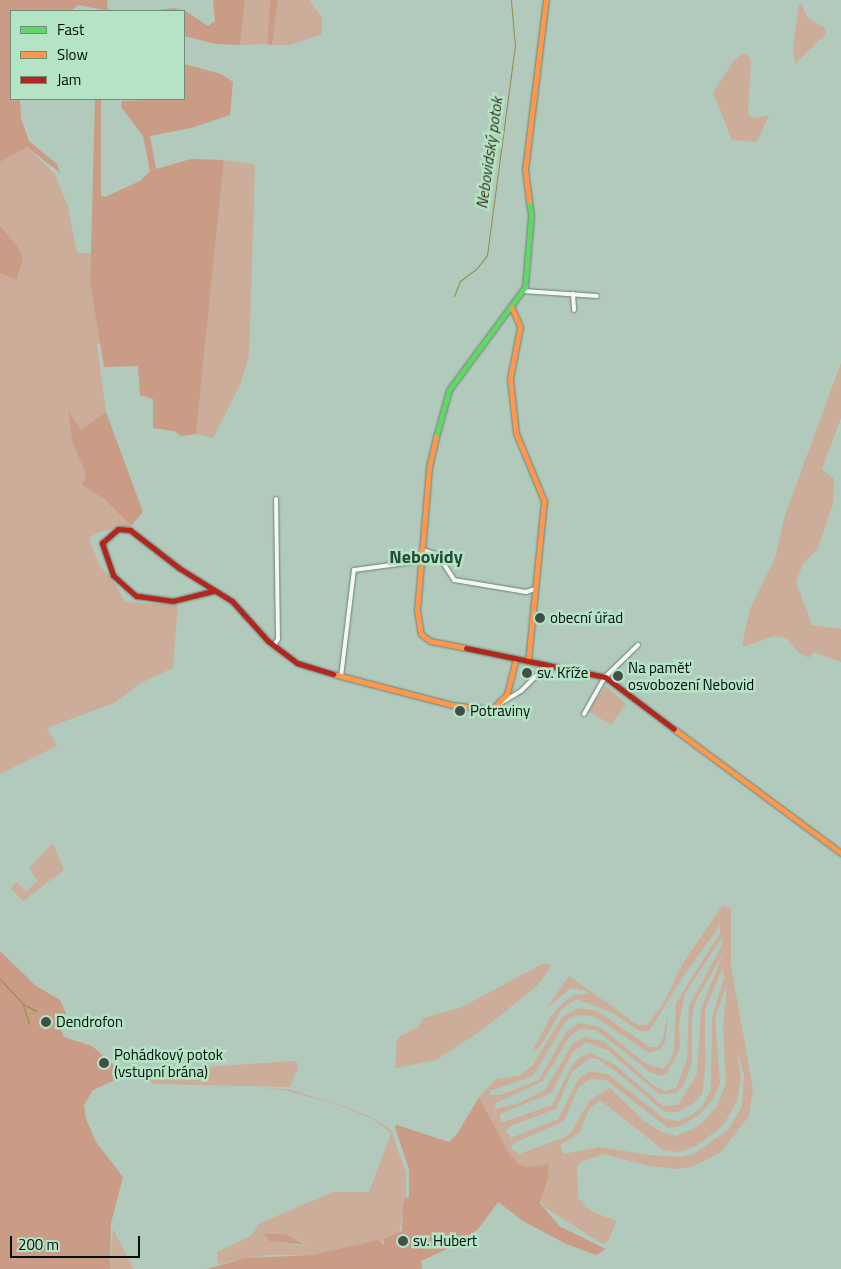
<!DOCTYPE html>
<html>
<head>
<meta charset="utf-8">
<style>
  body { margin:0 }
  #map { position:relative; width:841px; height:1269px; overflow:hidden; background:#b2cabc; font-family:"Titillium Web",sans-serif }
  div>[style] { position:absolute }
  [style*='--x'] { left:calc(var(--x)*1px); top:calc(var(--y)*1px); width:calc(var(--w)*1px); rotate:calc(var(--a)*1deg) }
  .green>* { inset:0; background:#cbad9a }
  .forest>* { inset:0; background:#ca9c86 }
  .stream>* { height:1px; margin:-0.5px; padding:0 0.5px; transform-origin:0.5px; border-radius:0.5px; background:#908b44 }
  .roads { filter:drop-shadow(0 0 1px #6d8075) drop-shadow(0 0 1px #6d8075) }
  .street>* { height:4px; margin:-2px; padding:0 2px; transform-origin:2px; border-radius:2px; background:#f3f7f5 }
  .fast>* { height:5px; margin:-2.5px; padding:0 2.5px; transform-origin:2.5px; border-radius:2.5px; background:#63d668 }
  .slow>* { height:5px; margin:-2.5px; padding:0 2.5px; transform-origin:2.5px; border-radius:2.5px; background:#ff974d }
  .jam>* { height:5px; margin:-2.5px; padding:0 2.5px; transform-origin:2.5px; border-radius:2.5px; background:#b3261e }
  .dots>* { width:14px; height:14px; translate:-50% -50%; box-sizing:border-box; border:2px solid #b5e3c6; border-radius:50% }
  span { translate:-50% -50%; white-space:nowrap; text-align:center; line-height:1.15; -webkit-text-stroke:5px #b5e3c6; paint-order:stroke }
  .poi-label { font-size:15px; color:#010f06 }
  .left { translate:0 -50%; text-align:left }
  .water-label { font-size:16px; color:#312d19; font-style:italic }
  .quarter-label { font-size:18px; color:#244d36; font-weight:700 }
  .legend { position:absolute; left:10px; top:10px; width:175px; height:90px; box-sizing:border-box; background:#b5e3c6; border:1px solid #6d8e79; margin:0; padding:6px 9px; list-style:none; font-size:15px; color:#010f06 }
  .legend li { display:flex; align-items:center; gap:10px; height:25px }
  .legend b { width:25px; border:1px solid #6d8e79 }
  .scale { position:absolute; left:10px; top:1236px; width:130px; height:22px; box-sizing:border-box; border:2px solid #010f06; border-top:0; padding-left:6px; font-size:15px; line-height:18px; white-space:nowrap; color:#010f06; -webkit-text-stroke:4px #b5e3c6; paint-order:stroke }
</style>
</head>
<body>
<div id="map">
  <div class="green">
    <div style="clip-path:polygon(245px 0,270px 0,267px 44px,240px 45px)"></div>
    <div style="clip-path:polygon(278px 0,309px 0,322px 17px,322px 34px,290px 45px,272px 45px)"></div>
    <div style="clip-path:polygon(799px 4px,802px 4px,807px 17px,825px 28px,827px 33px,795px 64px,793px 47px)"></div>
    <div style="clip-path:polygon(742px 54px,747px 54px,751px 61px,748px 114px,752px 118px,769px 115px,757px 142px,732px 140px,713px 93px,734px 60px)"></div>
    <div style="clip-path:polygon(27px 147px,55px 174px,68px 207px,77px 253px,91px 253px,90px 282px,101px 343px,97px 344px,106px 412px,81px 430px,68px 411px,72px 441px,86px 475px,82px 485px,104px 499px,131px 526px,99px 532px,89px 538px,100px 566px,112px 578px,125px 602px,178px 605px,173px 668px,139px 684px,114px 703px,47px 728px,57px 746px,0 774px,0 273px,16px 280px,18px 247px,0 226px,0 162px)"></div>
    <div style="clip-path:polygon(224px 160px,254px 164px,255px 167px,249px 357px,240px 385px,213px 438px,196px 434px)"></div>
    <div style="clip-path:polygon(841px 363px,841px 418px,822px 469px,834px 479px,833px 504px,818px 548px,803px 564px,796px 582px,812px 625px,841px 629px,841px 662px,813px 652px,809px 658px,799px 653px,786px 638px,774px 636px,745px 646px,742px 645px,750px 609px,775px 558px,785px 515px)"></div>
    <div style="clip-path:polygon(606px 686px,626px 704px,611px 725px,588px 711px)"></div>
    <div style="clip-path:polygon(53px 843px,64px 870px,23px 901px,11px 889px,16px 882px,26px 891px,38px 881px,29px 868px)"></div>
    <div style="clip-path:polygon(evenodd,722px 906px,731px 908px,731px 966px,753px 1089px,749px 1116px,721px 1152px,694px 1166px,677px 1169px,649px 1166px,604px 1154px,581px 1162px,577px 1167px,578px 1198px,591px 1211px,616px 1221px,609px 1240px,603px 1244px,544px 1207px,540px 1196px,548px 1178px,549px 1164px,529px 1167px,520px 1165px,509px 1153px,479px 1097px,496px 1079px,519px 1076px,533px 1065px,562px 1017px,579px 1008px,597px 1011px,650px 1047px,657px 1047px,662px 1041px,668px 1015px,665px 1042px,661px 1049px,649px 1053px,594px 1016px,575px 1015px,565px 1022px,533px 1076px,490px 1091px,490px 1095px,500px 1095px,539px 1080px,566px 1032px,579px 1023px,600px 1027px,645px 1063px,663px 1069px,671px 1060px,674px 1047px,676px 1003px,720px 933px,720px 925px,683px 977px,649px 1031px,640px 1031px,609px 1011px,576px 999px,561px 1010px,543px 1042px,533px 1053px,533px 1050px,551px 1016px,564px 1002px,574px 995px,588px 994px,586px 991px,571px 988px,546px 1009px,569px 976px,638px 1025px,647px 1025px,663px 1004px,683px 963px,722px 906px,720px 940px,723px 940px,720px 949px,689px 1006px,687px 1059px,676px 1088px,665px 1091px,654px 1086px,605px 1042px,585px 1037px,572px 1044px,545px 1090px,519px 1103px,495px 1109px,496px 1103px,543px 1081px,570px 1036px,580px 1029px,596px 1030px,650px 1072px,661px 1076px,667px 1074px,680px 1048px,679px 1024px,685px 994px,720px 940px,722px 906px,724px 952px,701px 1009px,697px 1074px,678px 1105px,663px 1106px,614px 1064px,590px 1053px,579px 1058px,572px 1066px,552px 1105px,501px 1123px,500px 1114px,551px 1093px,573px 1052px,586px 1042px,607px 1050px,659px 1094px,676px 1093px,684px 1085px,692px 1062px,692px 1017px,695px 1002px,724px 952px,722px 906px,723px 968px,724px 978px,712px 1018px,711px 1089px,703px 1105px,693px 1114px,679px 1121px,665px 1119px,609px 1075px,591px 1071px,579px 1078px,558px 1119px,511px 1138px,506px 1130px,513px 1125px,556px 1109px,572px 1072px,590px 1058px,598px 1059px,619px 1074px,665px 1112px,678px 1112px,694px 1103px,702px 1094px,705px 1071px,705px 1009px,723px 968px,722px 906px,727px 984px,723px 1028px,726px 1083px,716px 1108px,699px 1126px,676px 1136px,662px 1132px,644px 1121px,610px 1088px,590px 1100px,571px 1132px,565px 1137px,519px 1154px,512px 1149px,512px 1144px,564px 1121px,578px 1088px,590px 1079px,606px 1080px,668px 1128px,683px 1125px,699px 1115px,713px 1099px,720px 1083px,715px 1018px,727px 984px,722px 906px,737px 1049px,744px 1075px,742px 1107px,728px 1130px,694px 1154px,682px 1157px,649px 1155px,600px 1147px,563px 1154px,560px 1145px,579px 1133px,590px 1108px,600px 1100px,663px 1150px,679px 1152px,696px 1146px,723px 1126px,737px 1101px,741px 1079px,737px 1049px)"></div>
    <div style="clip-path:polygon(544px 963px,551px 966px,538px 985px,482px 1030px,436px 1060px,395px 1068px,397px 1038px,418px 1027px,424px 1018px,462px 1007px)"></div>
    <div style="clip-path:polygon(292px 1061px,297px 1062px,298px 1068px,290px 1087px,157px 1084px,136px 1079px,119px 1067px,146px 1079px,179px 1069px)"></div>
    <div style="clip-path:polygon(evenodd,259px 1088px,288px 1089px,346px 1107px,373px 1118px,391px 1130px,406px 1173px,406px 1198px,399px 1234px,384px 1239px,381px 1245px,313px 1255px,268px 1255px,218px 1264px,217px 1252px,252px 1235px,260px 1223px,333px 1192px,369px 1192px,391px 1133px,373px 1119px,338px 1105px,284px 1090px,259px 1088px,265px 1234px,285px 1235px,305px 1243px,304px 1246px,269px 1241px,265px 1234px)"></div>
    <div style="clip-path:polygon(113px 1229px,134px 1269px,110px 1269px)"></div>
  </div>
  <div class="forest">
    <div style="clip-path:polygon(0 0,107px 0,108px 11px,78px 5px,71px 11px,11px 11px,11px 99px,20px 99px,21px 118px,29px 141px,57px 164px,60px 173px,27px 147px,0 162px)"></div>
    <div style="clip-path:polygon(213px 0,245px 0,240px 45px,215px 44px,184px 36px,184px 11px,146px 11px,175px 8px,187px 12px,208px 26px,215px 21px)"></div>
    <div style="clip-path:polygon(270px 0,278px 0,272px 45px,267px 44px)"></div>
    <div style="clip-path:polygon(184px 64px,221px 74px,233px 82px,230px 115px,191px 128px,150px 136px,156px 169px,191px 159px,224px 160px,196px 434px,181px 436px,174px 431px,153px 428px,153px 399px,140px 395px,138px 366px,104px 367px,90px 282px,91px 251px,95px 99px,101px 99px,101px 196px,105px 197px,140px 181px,150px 171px,143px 136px,121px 107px,122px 101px,184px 99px)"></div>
    <div style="clip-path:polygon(0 226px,18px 247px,23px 260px,16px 280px,0 273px)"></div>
    <div style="clip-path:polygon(68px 410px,81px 430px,106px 412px,143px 512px,131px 526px,104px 499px,82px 485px,86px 475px,72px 441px)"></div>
    <div style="clip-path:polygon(0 951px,36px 986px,60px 1000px,66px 1014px,61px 1030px,64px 1037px,92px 1046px,122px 1072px,117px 1079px,93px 1090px,84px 1105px,86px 1119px,96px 1142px,123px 1177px,111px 1223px,110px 1269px,0 1269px)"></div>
    <div style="clip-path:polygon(479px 1097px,509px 1153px,520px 1165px,529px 1167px,549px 1164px,548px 1178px,540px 1203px,559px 1226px,606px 1249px,596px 1255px,566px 1244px,523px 1221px,498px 1202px,479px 1228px,462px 1242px,421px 1261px,422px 1269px,207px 1269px,246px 1258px,313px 1255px,378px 1240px,384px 1245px,384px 1239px,402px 1231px,403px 1206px,405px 1198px,409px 1197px,409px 1170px,395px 1127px,397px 1125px,449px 1142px,457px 1134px)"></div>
    <div style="clip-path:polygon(264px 1234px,285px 1234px,306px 1245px,269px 1241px)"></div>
  </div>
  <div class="stream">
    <div style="--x:454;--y:296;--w:16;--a:-68"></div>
    <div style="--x:460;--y:281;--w:21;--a:-37"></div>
    <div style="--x:477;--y:268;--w:16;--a:-52"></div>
    <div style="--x:487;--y:255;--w:211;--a:-82.4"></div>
    <div style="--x:515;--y:46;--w:46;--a:-95"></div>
    <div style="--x:0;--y:979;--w:34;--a:47"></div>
    <div style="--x:23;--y:1004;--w:15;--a:28"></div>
    <div style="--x:23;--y:1005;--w:20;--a:72"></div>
  </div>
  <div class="roads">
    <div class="street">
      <div style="--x:523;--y:291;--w:74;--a:3.9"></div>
      <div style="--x:573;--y:294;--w:16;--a:86"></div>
      <div style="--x:422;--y:550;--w:17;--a:17"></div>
      <div style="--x:438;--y:555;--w:30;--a:57"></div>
      <div style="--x:454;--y:580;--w:73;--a:9.5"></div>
      <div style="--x:526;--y:592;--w:9;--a:-18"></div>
      <div style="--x:274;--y:646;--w:8;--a:-60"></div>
      <div style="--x:278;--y:639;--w:140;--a:-90.8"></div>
      <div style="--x:341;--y:677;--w:108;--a:-83.1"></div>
      <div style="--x:354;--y:570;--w:67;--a:-7.8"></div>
      <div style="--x:501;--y:703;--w:23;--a:-31"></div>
      <div style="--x:521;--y:691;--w:37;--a:-45"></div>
      <div style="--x:584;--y:714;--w:43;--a:-60.4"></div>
      <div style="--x:605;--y:677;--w:46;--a:-44.1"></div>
    </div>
    <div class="fast">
      <div style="--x:436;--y:437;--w:49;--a:-74.5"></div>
      <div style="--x:449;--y:390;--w:128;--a:-53.6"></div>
      <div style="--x:525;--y:287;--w:72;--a:-85.2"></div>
      <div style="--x:531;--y:215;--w:14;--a:-98"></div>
    </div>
    <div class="slow">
      <div style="--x:529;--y:201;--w:31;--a:-97"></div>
      <div style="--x:525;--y:170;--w:171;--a:-83"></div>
      <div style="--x:512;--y:308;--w:21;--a:67"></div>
      <div style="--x:520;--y:327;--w:53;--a:100.9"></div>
      <div style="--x:510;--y:379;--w:54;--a:83.7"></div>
      <div style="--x:516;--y:433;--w:74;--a:67.6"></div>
      <div style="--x:544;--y:501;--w:161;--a:95.7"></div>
      <div style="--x:436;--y:437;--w:32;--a:103"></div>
      <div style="--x:429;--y:468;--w:143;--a:94.8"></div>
      <div style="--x:417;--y:610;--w:24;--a:81"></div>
      <div style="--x:421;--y:634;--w:11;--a:38"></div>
      <div style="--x:430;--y:641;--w:37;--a:11"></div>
      <div style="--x:333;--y:674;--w:123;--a:14.6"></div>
      <div style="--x:452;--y:705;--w:40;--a:5.7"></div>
      <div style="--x:492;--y:709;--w:21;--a:-45"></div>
      <div style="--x:507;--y:694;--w:36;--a:-76"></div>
      <div style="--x:674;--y:729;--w:208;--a:36.6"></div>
    </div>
    <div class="jam">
      <div style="--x:213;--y:591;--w:41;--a:166"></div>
      <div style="--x:173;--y:601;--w:37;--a:-172"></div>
      <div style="--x:136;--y:596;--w:31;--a:-138"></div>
      <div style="--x:113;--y:575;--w:34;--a:-109"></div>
      <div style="--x:102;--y:543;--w:21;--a:-41"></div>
      <div style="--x:118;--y:529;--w:12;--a:5"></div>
      <div style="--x:130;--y:530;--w:62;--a:37.8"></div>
      <div style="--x:179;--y:568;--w:62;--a:31.9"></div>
      <div style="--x:232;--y:601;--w:54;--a:48"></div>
      <div style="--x:268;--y:641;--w:36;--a:37"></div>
      <div style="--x:297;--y:663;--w:38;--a:17"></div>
      <div style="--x:466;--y:648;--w:142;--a:11.8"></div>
      <div style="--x:605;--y:677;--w:86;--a:37"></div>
    </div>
  </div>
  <div class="dots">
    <div style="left:540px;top:618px;background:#3f5046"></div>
    <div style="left:527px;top:673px;background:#3f5046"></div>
    <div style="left:618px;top:676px;background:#3f5046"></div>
    <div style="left:460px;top:711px;background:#3f5046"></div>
    <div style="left:46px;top:1022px;background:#3f5046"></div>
    <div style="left:104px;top:1063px;background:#3f5046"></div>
    <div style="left:403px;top:1241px;background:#3f5046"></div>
  </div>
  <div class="poi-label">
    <span class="left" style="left:550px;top:618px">obecní úřad</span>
    <span class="left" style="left:628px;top:676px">Na paměť<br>osvobození Nebovid</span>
    <span class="left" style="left:537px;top:673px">sv. Kříže</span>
    <span class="left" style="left:470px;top:711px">Potraviny</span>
    <span class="left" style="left:56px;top:1022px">Dendrofon</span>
    <span class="left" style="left:114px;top:1063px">Pohádkový potok<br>(vstupní brána)</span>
    <span class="left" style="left:413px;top:1241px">sv. Hubert</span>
  </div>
  <div class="water-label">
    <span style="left:489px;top:153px;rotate:-82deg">Nebovidský potok</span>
  </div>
  <div class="quarter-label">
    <span style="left:426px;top:557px">Nebovidy</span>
  </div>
  <ul class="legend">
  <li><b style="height:6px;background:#63d668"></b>Fast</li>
  <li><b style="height:6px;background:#ff974d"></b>Slow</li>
  <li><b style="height:6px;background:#b3261e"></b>Jam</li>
  </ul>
  <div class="scale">200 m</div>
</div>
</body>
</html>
